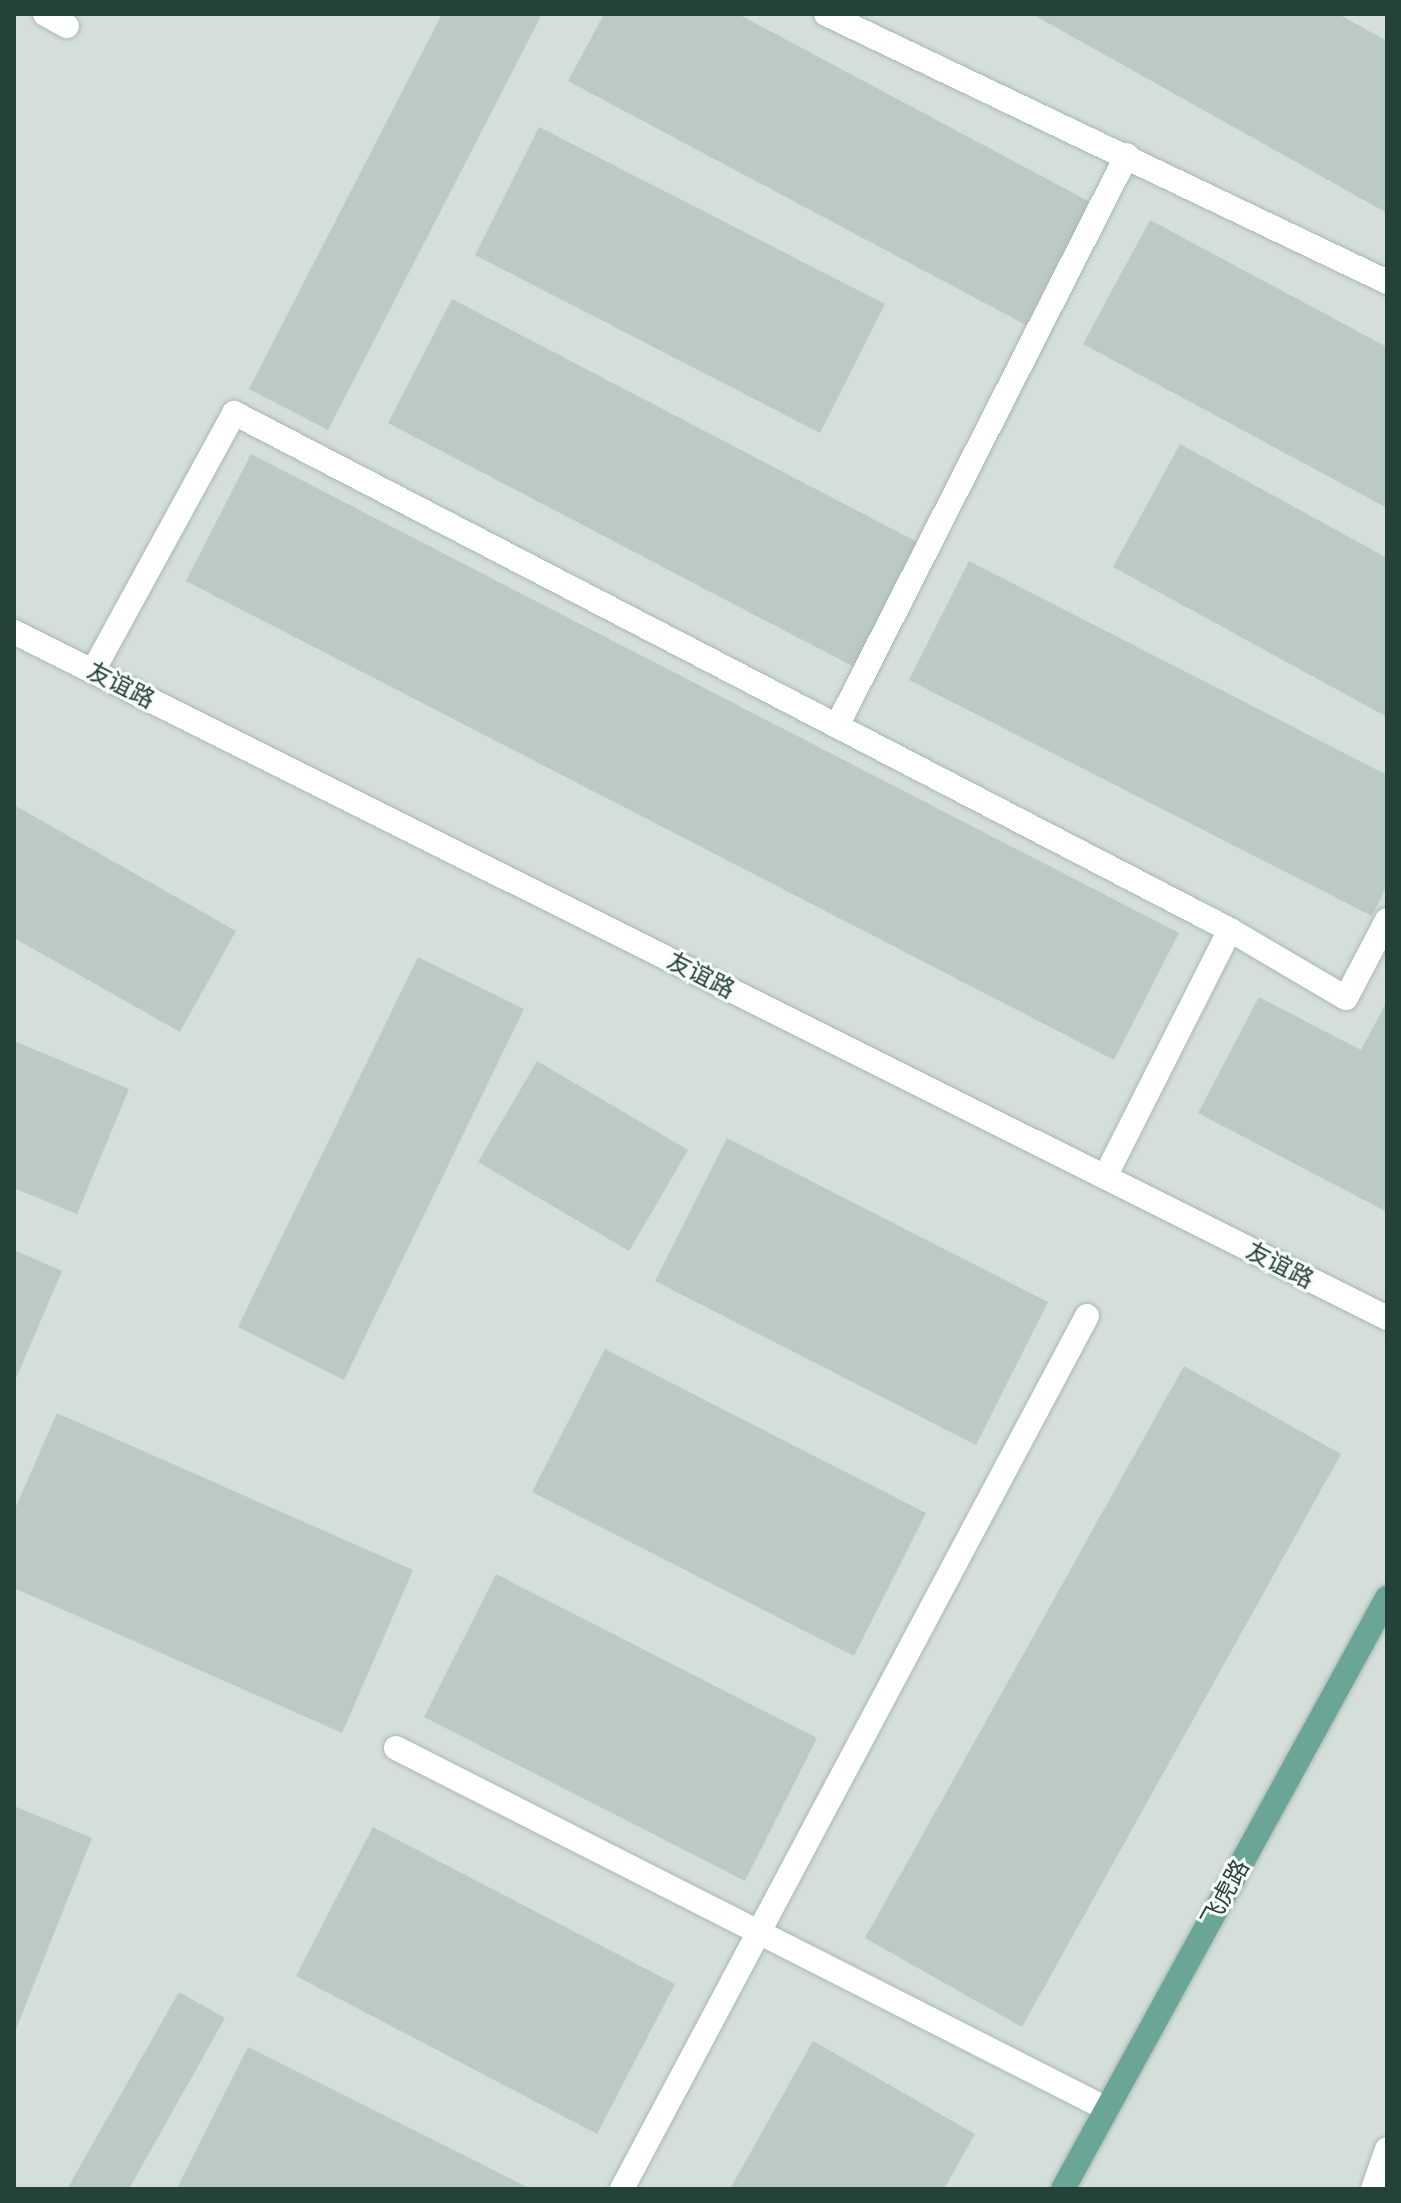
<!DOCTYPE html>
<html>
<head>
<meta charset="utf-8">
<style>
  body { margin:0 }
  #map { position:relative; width:1401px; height:2203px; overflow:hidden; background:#e6efeb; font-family:Mulish,"Noto Sans SC",sans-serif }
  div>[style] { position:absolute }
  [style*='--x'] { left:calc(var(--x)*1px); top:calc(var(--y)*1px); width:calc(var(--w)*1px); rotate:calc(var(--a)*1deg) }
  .built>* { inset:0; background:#d4dfda }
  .building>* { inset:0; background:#bbcac4 }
  .roads { filter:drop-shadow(0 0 2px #a8b8b2) drop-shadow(0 0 2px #a8b8b2) }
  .minor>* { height:24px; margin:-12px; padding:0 12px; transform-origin:12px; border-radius:12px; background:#fff }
  .major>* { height:24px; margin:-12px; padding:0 12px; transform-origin:12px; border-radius:12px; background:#6aa596 }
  span { translate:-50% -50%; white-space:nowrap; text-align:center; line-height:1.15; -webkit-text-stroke:6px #f7fbf9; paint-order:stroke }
  .street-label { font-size:24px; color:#24423a }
  .frame { position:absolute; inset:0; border:16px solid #24423a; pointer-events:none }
</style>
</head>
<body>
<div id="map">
  <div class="built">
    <div style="clip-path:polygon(14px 14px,1387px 14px,1387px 2189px,14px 2189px)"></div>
  </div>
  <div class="building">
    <div style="clip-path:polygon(442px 14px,542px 14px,328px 430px,249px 389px)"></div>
    <div style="clip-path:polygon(604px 14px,738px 14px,1090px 202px,1026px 325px,568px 81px)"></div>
    <div style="clip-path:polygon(1032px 14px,1338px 14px,1387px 41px,1387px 213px)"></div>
    <div style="clip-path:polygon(539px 127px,885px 304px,820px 433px,475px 255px)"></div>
    <div style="clip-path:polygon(1150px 220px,1387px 347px,1387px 508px,1083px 344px)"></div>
    <div style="clip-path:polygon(452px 299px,919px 543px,854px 667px,388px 423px)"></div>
    <div style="clip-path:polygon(1180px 444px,1387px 558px,1387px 717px,1113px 567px)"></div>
    <div style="clip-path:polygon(251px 454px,1179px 933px,1114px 1060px,186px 581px)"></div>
    <div style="clip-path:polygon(969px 561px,1387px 775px,1387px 885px,1372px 916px,909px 680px)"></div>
    <div style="clip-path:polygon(14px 805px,236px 931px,180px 1032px,14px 938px)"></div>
    <div style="clip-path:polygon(418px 957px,524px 1009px,344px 1380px,238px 1327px)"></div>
    <div style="clip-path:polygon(1259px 997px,1361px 1050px,1387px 1001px,1387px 1212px,1198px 1113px)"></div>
    <div style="clip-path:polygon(14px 1041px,129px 1089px,77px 1214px,14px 1188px)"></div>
    <div style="clip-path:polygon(537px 1061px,688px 1150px,629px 1251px,478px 1162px)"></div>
    <div style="clip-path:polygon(727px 1138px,1048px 1302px,976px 1445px,655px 1281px)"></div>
    <div style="clip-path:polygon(14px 1250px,62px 1271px,14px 1383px)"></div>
    <div style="clip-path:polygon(605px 1349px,926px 1513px,854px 1656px,532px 1492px)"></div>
    <div style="clip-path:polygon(1184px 1366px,1341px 1454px,1022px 2027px,865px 1938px)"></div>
    <div style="clip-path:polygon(57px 1413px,413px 1570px,342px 1733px,14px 1588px,14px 1511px)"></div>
    <div style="clip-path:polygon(496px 1574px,817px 1738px,745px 1881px,424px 1717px)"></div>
    <div style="clip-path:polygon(14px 1806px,92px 1838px,14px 2034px)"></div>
    <div style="clip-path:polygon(373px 1827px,675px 1984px,597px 2134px,296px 1976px)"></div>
    <div style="clip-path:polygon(179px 1992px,225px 2018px,129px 2189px,67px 2189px)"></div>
    <div style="clip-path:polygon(813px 2041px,975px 2134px,944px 2189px,730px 2189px)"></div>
    <div style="clip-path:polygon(248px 2047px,531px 2189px,183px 2189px,178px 2186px)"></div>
  </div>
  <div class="roads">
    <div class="minor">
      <div style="--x:45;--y:14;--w:25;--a:29"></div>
      <div style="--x:826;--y:14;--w:622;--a:25.53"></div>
      <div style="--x:14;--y:632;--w:1535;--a:26.55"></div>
      <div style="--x:93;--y:671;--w:294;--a:-61.3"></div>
      <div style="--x:234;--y:413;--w:1122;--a:27.43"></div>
      <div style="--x:838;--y:724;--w:638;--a:-63.07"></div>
      <div style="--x:1105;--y:1177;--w:277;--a:-63.2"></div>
      <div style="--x:1230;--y:930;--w:134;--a:30.4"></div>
      <div style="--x:1346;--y:998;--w:88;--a:-62.3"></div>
      <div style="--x:396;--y:1748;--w:797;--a:26.92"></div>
      <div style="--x:622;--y:2189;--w:989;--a:-61.96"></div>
      <div style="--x:1373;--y:2189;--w:42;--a:-70.7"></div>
    </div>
    <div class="major">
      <div style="--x:1063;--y:2189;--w:674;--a:-61.27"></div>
    </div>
  </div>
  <div class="street-label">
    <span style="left:121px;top:685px;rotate:27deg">友谊路</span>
    <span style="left:701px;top:975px;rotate:27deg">友谊路</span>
    <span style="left:1280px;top:1265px;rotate:27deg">友谊路</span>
    <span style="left:1225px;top:1893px;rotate:-61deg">飞虎路</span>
  </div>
  <div class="frame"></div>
</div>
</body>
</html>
